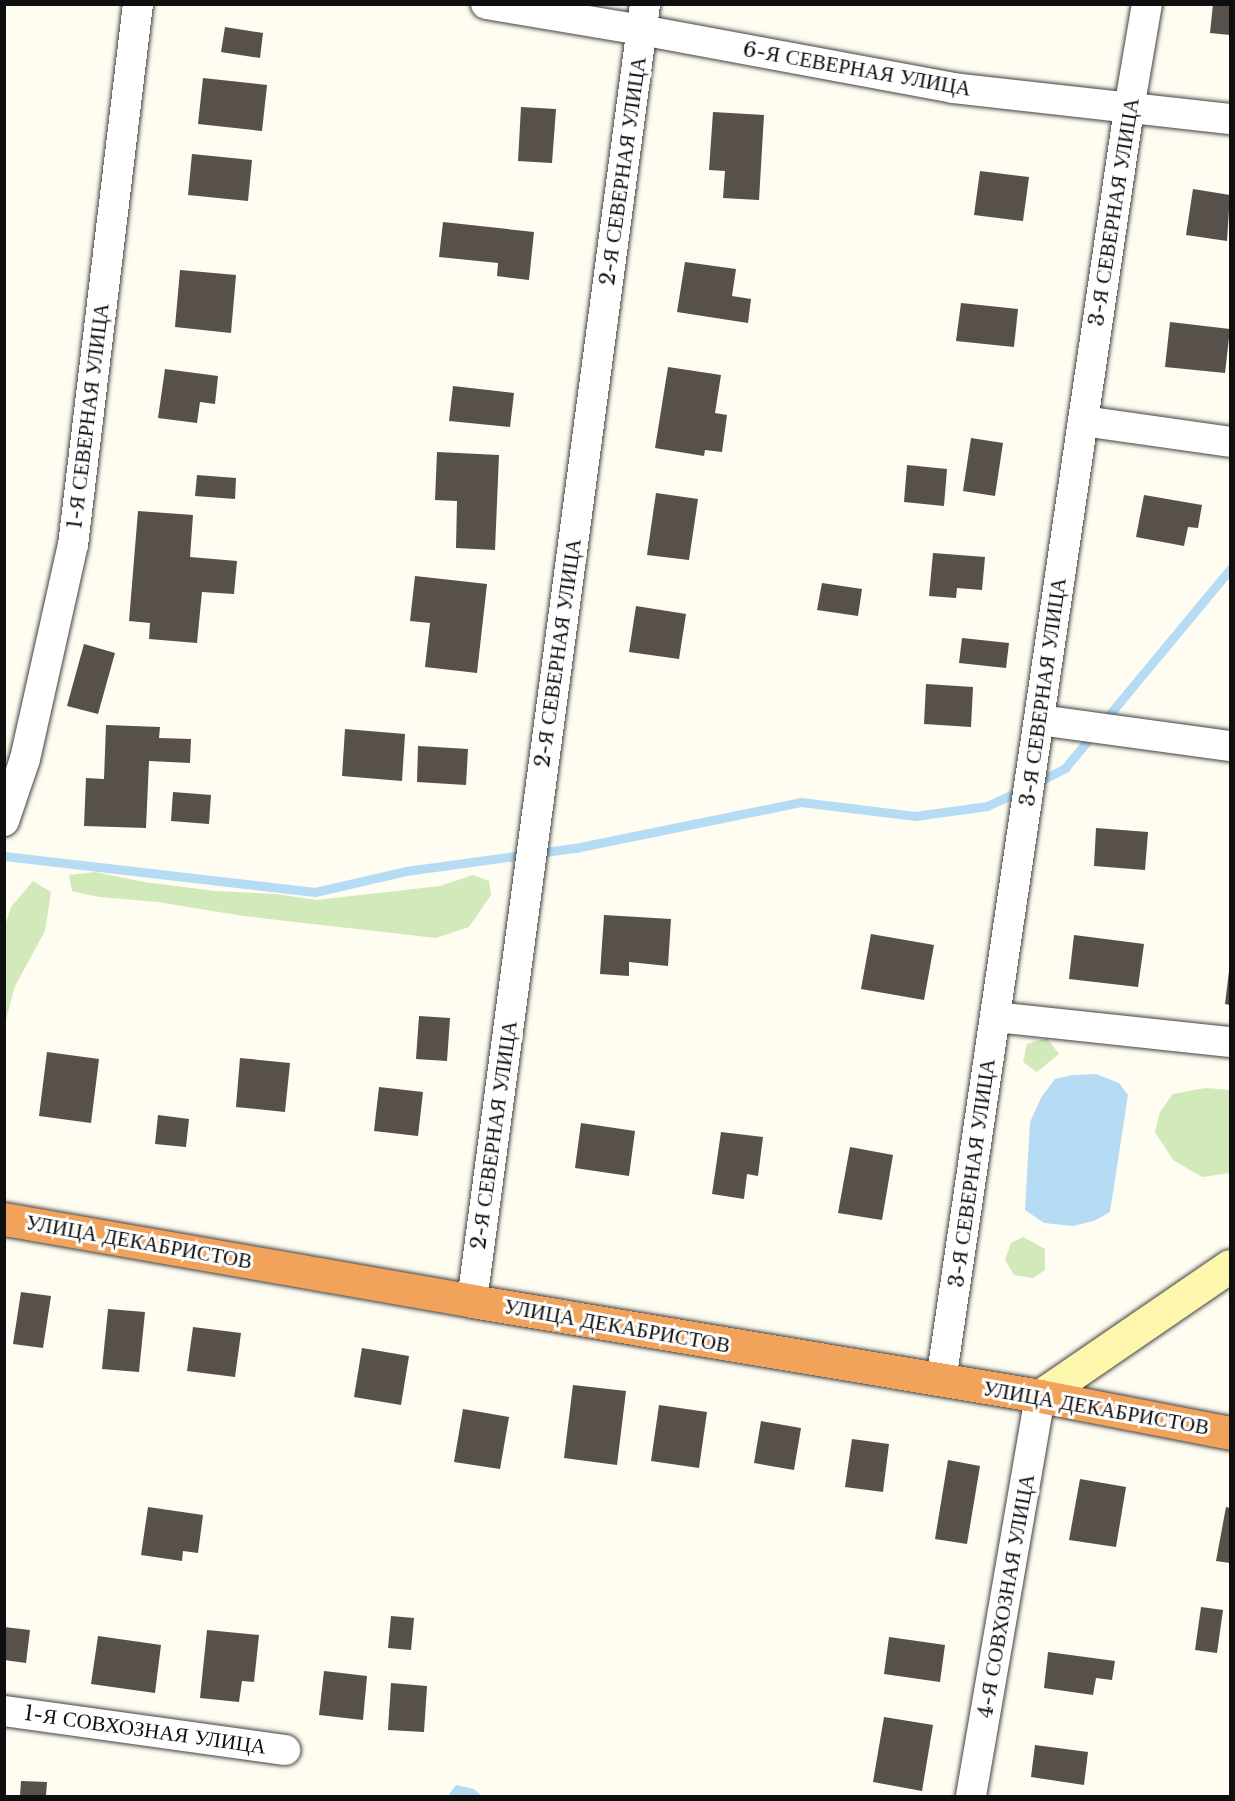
<!DOCTYPE html>
<html>
<head>
<meta charset="utf-8">
<style>
  body { margin:0 }
  #map { position:relative; width:1235px; height:1801px; overflow:hidden; background:#fffcf1; font-family:"Libre Baskerville",serif }
  div>[style] { position:absolute }
  [style*='--x'] { left:calc(var(--x)*1px); top:calc(var(--y)*1px); width:calc(var(--w)*1px); rotate:calc(var(--a)*1deg) }
  .green>* { inset:0; background:#d2e9ba }
  .water>* { inset:0; background:#b6dcf5 }
  .stream>* { height:9px; margin:-4.5px; padding:0 4.5px; transform-origin:4.5px; border-radius:4.5px; background:#b6dcf5 }
  .building>* { inset:0; background:#57504b }
  .roads { filter:drop-shadow(0 0 2px #424242) drop-shadow(0 0 2px #424242) }
  .street>* { height:30px; margin:-15px; padding:0 15px; transform-origin:15px; border-radius:15px; background:#fff }
  .secondary>* { height:33px; margin:-16.5px; padding:0 16.5px; transform-origin:16.5px; border-radius:16.5px; background:#fdf6ad }
  .highway>* { height:33px; margin:-16.5px; padding:0 16.5px; transform-origin:16.5px; border-radius:16.5px; background:#f1a35c }
  span { translate:-50% -50%; white-space:nowrap; text-align:center; line-height:1.15; -webkit-text-stroke:6px #fff; paint-order:stroke }
  .street-label { font-size:21px; color:#0f0f0f }
  .frame { position:absolute; inset:0; border:6px solid #0f0f0f; pointer-events:none }
</style>
</head>
<body>
<div id="map">
  <div class="green">
    <div style="clip-path:polygon(95px 872px,144px 882px,215px 891px,276px 894px,316px 900px,440px 886px,473px 875px,489px 881px,491px 895px,469px 927px,436px 938px,243px 916px,158px 902px,99px 897px,72px 891px,69px 875px)"></div>
    <div style="clip-path:polygon(33px 881px,51px 892px,45px 931px,15px 986px,5px 1023px,5px 926px,11px 907px)"></div>
    <div style="clip-path:polygon(1047px 1038px,1059px 1054px,1037px 1072px,1023px 1062px,1027px 1044px)"></div>
    <div style="clip-path:polygon(1205px 1088px,1230px 1090px,1230px 1173px,1202px 1177px,1173px 1160px,1155px 1132px,1160px 1112px,1173px 1094px)"></div>
    <div style="clip-path:polygon(1023px 1237px,1045px 1249px,1045px 1270px,1033px 1278px,1014px 1275px,1005px 1260px,1011px 1243px)"></div>
  </div>
  <div class="water">
    <div style="clip-path:polygon(1096px 1074px,1119px 1083px,1128px 1095px,1110px 1212px,1094px 1221px,1073px 1226px,1044px 1223px,1025px 1210px,1030px 1122px,1042px 1096px,1055px 1079px,1073px 1075px)"></div>
    <div style="clip-path:polygon(456px 1785px,474px 1789px,482px 1796px,448px 1796px)"></div>
  </div>
  <div class="stream">
    <div style="--x:1036;--y:783;--w:33;--a:-27"></div>
    <div style="--x:1065;--y:768;--w:259;--a:-50.3"></div>
    <div style="--x:4;--y:856;--w:313;--a:6.6"></div>
    <div style="--x:315;--y:892;--w:93;--a:-13"></div>
    <div style="--x:406;--y:871;--w:171;--a:-7.8"></div>
    <div style="--x:575;--y:848;--w:231;--a:-11.5"></div>
    <div style="--x:801;--y:802;--w:115;--a:7"></div>
    <div style="--x:915;--y:816;--w:73;--a:-7.9"></div>
    <div style="--x:987;--y:806;--w:41;--a:-24.7"></div>
  </div>
  <div class="building">
    <div style="clip-path:polygon(1213px 4px,1230px 4px,1230px 35px,1210px 33px)"></div>
    <div style="clip-path:polygon(225px 27px,263px 33px,260px 58px,221px 52px)"></div>
    <div style="clip-path:polygon(203px 78px,267px 85px,262px 131px,198px 124px)"></div>
    <div style="clip-path:polygon(521px 107px,556px 109px,552px 163px,518px 161px)"></div>
    <div style="clip-path:polygon(713px 112px,764px 115px,759px 200px,723px 198px,725px 171px,709px 170px)"></div>
    <div style="clip-path:polygon(192px 154px,252px 160px,248px 201px,188px 195px)"></div>
    <div style="clip-path:polygon(980px 171px,1029px 177px,1023px 221px,974px 215px)"></div>
    <div style="clip-path:polygon(1193px 189px,1230px 195px,1227px 241px,1186px 235px)"></div>
    <div style="clip-path:polygon(443px 222px,534px 232px,529px 280px,497px 276px,498px 263px,439px 257px)"></div>
    <div style="clip-path:polygon(685px 262px,736px 269px,732px 296px,751px 299px,748px 323px,677px 312px)"></div>
    <div style="clip-path:polygon(180px 270px,236px 275px,231px 333px,175px 327px)"></div>
    <div style="clip-path:polygon(961px 303px,1018px 309px,1014px 347px,956px 341px)"></div>
    <div style="clip-path:polygon(1170px 322px,1230px 329px,1225px 373px,1165px 367px)"></div>
    <div style="clip-path:polygon(668px 367px,721px 375px,715px 413px,727px 415px,722px 452px,705px 450px,704px 456px,655px 448px)"></div>
    <div style="clip-path:polygon(165px 369px,218px 376px,215px 404px,200px 402px,197px 423px,158px 418px)"></div>
    <div style="clip-path:polygon(453px 386px,514px 393px,510px 427px,449px 421px)"></div>
    <div style="clip-path:polygon(971px 438px,1003px 443px,995px 496px,963px 491px)"></div>
    <div style="clip-path:polygon(437px 452px,499px 455px,495px 550px,456px 548px,457px 501px,435px 500px)"></div>
    <div style="clip-path:polygon(907px 465px,947px 469px,944px 506px,904px 502px)"></div>
    <div style="clip-path:polygon(197px 475px,236px 478px,235px 499px,195px 496px)"></div>
    <div style="clip-path:polygon(656px 493px,698px 499px,689px 560px,647px 555px)"></div>
    <div style="clip-path:polygon(1144px 495px,1202px 505px,1198px 528px,1188px 527px,1184px 546px,1136px 537px)"></div>
    <div style="clip-path:polygon(138px 511px,193px 515px,190px 557px,237px 561px,234px 594px,202px 592px,197px 643px,149px 639px,150px 623px,129px 621px)"></div>
    <div style="clip-path:polygon(933px 553px,985px 557px,982px 590px,957px 588px,956px 598px,929px 596px)"></div>
    <div style="clip-path:polygon(415px 576px,487px 584px,477px 673px,425px 667px,430px 623px,410px 621px)"></div>
    <div style="clip-path:polygon(822px 583px,862px 589px,858px 616px,817px 610px)"></div>
    <div style="clip-path:polygon(636px 606px,686px 614px,679px 659px,629px 652px)"></div>
    <div style="clip-path:polygon(962px 638px,1009px 643px,1006px 668px,959px 663px)"></div>
    <div style="clip-path:polygon(84px 644px,115px 653px,98px 714px,67px 706px)"></div>
    <div style="clip-path:polygon(926px 684px,973px 687px,971px 727px,924px 724px)"></div>
    <div style="clip-path:polygon(106px 725px,160px 727px,159px 738px,191px 739px,190px 763px,149px 761px,146px 828px,84px 826px,86px 778px,104px 779px)"></div>
    <div style="clip-path:polygon(345px 729px,405px 734px,402px 781px,342px 776px)"></div>
    <div style="clip-path:polygon(418px 746px,468px 749px,466px 785px,417px 782px)"></div>
    <div style="clip-path:polygon(173px 792px,211px 795px,209px 824px,171px 821px)"></div>
    <div style="clip-path:polygon(1096px 828px,1148px 832px,1145px 870px,1094px 866px)"></div>
    <div style="clip-path:polygon(604px 915px,671px 919px,668px 966px,629px 962px,629px 976px,600px 974px)"></div>
    <div style="clip-path:polygon(871px 934px,934px 945px,924px 1000px,861px 989px)"></div>
    <div style="clip-path:polygon(1074px 935px,1144px 944px,1138px 987px,1069px 979px)"></div>
    <div style="clip-path:polygon(1229px 971px,1230px 971px,1230px 1005px,1225px 1004px)"></div>
    <div style="clip-path:polygon(419px 1016px,450px 1018px,447px 1061px,416px 1059px)"></div>
    <div style="clip-path:polygon(47px 1052px,99px 1059px,91px 1123px,39px 1116px)"></div>
    <div style="clip-path:polygon(240px 1058px,290px 1063px,285px 1112px,236px 1107px)"></div>
    <div style="clip-path:polygon(379px 1087px,423px 1092px,418px 1136px,374px 1131px)"></div>
    <div style="clip-path:polygon(158px 1115px,189px 1119px,186px 1147px,155px 1144px)"></div>
    <div style="clip-path:polygon(581px 1123px,635px 1131px,629px 1176px,575px 1168px)"></div>
    <div style="clip-path:polygon(721px 1132px,763px 1137px,758px 1176px,747px 1174px,744px 1199px,712px 1194px)"></div>
    <div style="clip-path:polygon(850px 1147px,893px 1155px,882px 1220px,838px 1213px)"></div>
    <div style="clip-path:polygon(21px 1292px,51px 1296px,43px 1348px,13px 1344px)"></div>
    <div style="clip-path:polygon(108px 1309px,145px 1312px,139px 1372px,102px 1369px)"></div>
    <div style="clip-path:polygon(193px 1327px,241px 1333px,235px 1377px,187px 1371px)"></div>
    <div style="clip-path:polygon(362px 1348px,409px 1356px,401px 1405px,354px 1397px)"></div>
    <div style="clip-path:polygon(573px 1385px,626px 1391px,617px 1465px,564px 1458px)"></div>
    <div style="clip-path:polygon(659px 1405px,707px 1412px,699px 1468px,651px 1461px)"></div>
    <div style="clip-path:polygon(463px 1409px,509px 1417px,500px 1469px,454px 1462px)"></div>
    <div style="clip-path:polygon(761px 1421px,801px 1428px,794px 1470px,754px 1463px)"></div>
    <div style="clip-path:polygon(852px 1439px,889px 1444px,883px 1492px,845px 1487px)"></div>
    <div style="clip-path:polygon(948px 1460px,980px 1466px,967px 1544px,935px 1539px)"></div>
    <div style="clip-path:polygon(1080px 1479px,1126px 1487px,1116px 1547px,1069px 1540px)"></div>
    <div style="clip-path:polygon(148px 1507px,203px 1515px,198px 1553px,183px 1551px,182px 1561px,141px 1555px)"></div>
    <div style="clip-path:polygon(1226px 1507px,1230px 1508px,1230px 1563px,1216px 1561px)"></div>
    <div style="clip-path:polygon(1201px 1607px,1223px 1610px,1217px 1653px,1195px 1650px)"></div>
    <div style="clip-path:polygon(391px 1616px,414px 1618px,411px 1650px,388px 1648px)"></div>
    <div style="clip-path:polygon(4px 1627px,30px 1630px,26px 1663px,4px 1660px)"></div>
    <div style="clip-path:polygon(207px 1630px,259px 1635px,254px 1682px,242px 1681px,239px 1702px,200px 1698px)"></div>
    <div style="clip-path:polygon(98px 1636px,161px 1645px,155px 1693px,91px 1684px)"></div>
    <div style="clip-path:polygon(889px 1637px,945px 1645px,940px 1682px,884px 1674px)"></div>
    <div style="clip-path:polygon(1048px 1652px,1115px 1661px,1112px 1680px,1096px 1678px,1093px 1695px,1044px 1688px)"></div>
    <div style="clip-path:polygon(324px 1671px,367px 1676px,363px 1720px,319px 1715px)"></div>
    <div style="clip-path:polygon(391px 1683px,427px 1686px,424px 1732px,388px 1730px)"></div>
    <div style="clip-path:polygon(884px 1717px,933px 1725px,922px 1791px,873px 1782px)"></div>
    <div style="clip-path:polygon(1035px 1745px,1088px 1752px,1084px 1785px,1031px 1777px)"></div>
    <div style="clip-path:polygon(21px 1781px,47px 1782px,46px 1796px,20px 1796px)"></div>
  </div>
  <div class="roads">
    <div class="street">
      <div style="--x:486;--y:4;--w:157;--a:9.5"></div>
      <div style="--x:641;--y:30;--w:317;--a:10.5"></div>
      <div style="--x:953;--y:88;--w:279;--a:6.4"></div>
      <div style="--x:1083;--y:421;--w:148;--a:8.1"></div>
      <div style="--x:1039;--y:720;--w:193;--a:7.8"></div>
      <div style="--x:4;--y:821;--w:65;--a:-71.3"></div>
      <div style="--x:25;--y:759;--w:219;--a:-77.4"></div>
      <div style="--x:73;--y:545;--w:545;--a:-83.15"></div>
      <div style="--x:995;--y:1017;--w:236;--a:6.1"></div>
      <div style="--x:472;--y:1301;--w:1308;--a:-82.4"></div>
      <div style="--x:941;--y:1381;--w:1286;--a:-81.59"></div>
      <div style="--x:1129;--y:109;--w:107;--a:-80.3"></div>
      <div style="--x:4;--y:1711;--w:284;--a:7.9"></div>
      <div style="--x:971;--y:1796;--w:406;--a:-80.2"></div>
    </div>
    <div class="secondary">
      <div style="--x:1040;--y:1396;--w:230;--a:-34.4"></div>
    </div>
    <div class="highway">
      <div style="--x:4;--y:1219;--w:475;--a:9.9"></div>
      <div style="--x:472;--y:1301;--w:576;--a:9.5"></div>
      <div style="--x:1040;--y:1396;--w:194;--a:11"></div>
    </div>
  </div>
  <div class="street-label">
    <span style="left:857px;top:69px;rotate:10deg">6-Я СЕВЕРНАЯ УЛИЦА</span>
    <span style="left:623px;top:171px;rotate:-82deg">2-Я СЕВЕРНАЯ УЛИЦА</span>
    <span style="left:1114px;top:212px;rotate:-81deg">3-Я СЕВЕРНАЯ УЛИЦА</span>
    <span style="left:88px;top:416px;rotate:-83deg">1-Я СЕВЕРНАЯ УЛИЦА</span>
    <span style="left:558px;top:653px;rotate:-82deg">2-Я СЕВЕРНАЯ УЛИЦА</span>
    <span style="left:1043px;top:692px;rotate:-82deg">3-Я СЕВЕРНАЯ УЛИЦА</span>
    <span style="left:494px;top:1135px;rotate:-82deg">2-Я СЕВЕРНАЯ УЛИЦА</span>
    <span style="left:972px;top:1173px;rotate:-82deg">3-Я СЕВЕРНАЯ УЛИЦА</span>
    <span style="left:139px;top:1242px;rotate:10deg">УЛИЦА ДЕКАБРИСТОВ</span>
    <span style="left:617px;top:1326px;rotate:10deg">УЛИЦА ДЕКАБРИСТОВ</span>
    <span style="left:1096px;top:1408px;rotate:10deg">УЛИЦА ДЕКАБРИСТОВ</span>
    <span style="left:1006px;top:1596px;rotate:-80deg">4-Я СОВХОЗНАЯ УЛИЦА</span>
    <span style="left:145px;top:1730px;rotate:8deg">1-Я СОВХОЗНАЯ УЛИЦА</span>
  </div>
  <div class="frame"></div>
</div>
</body>
</html>
